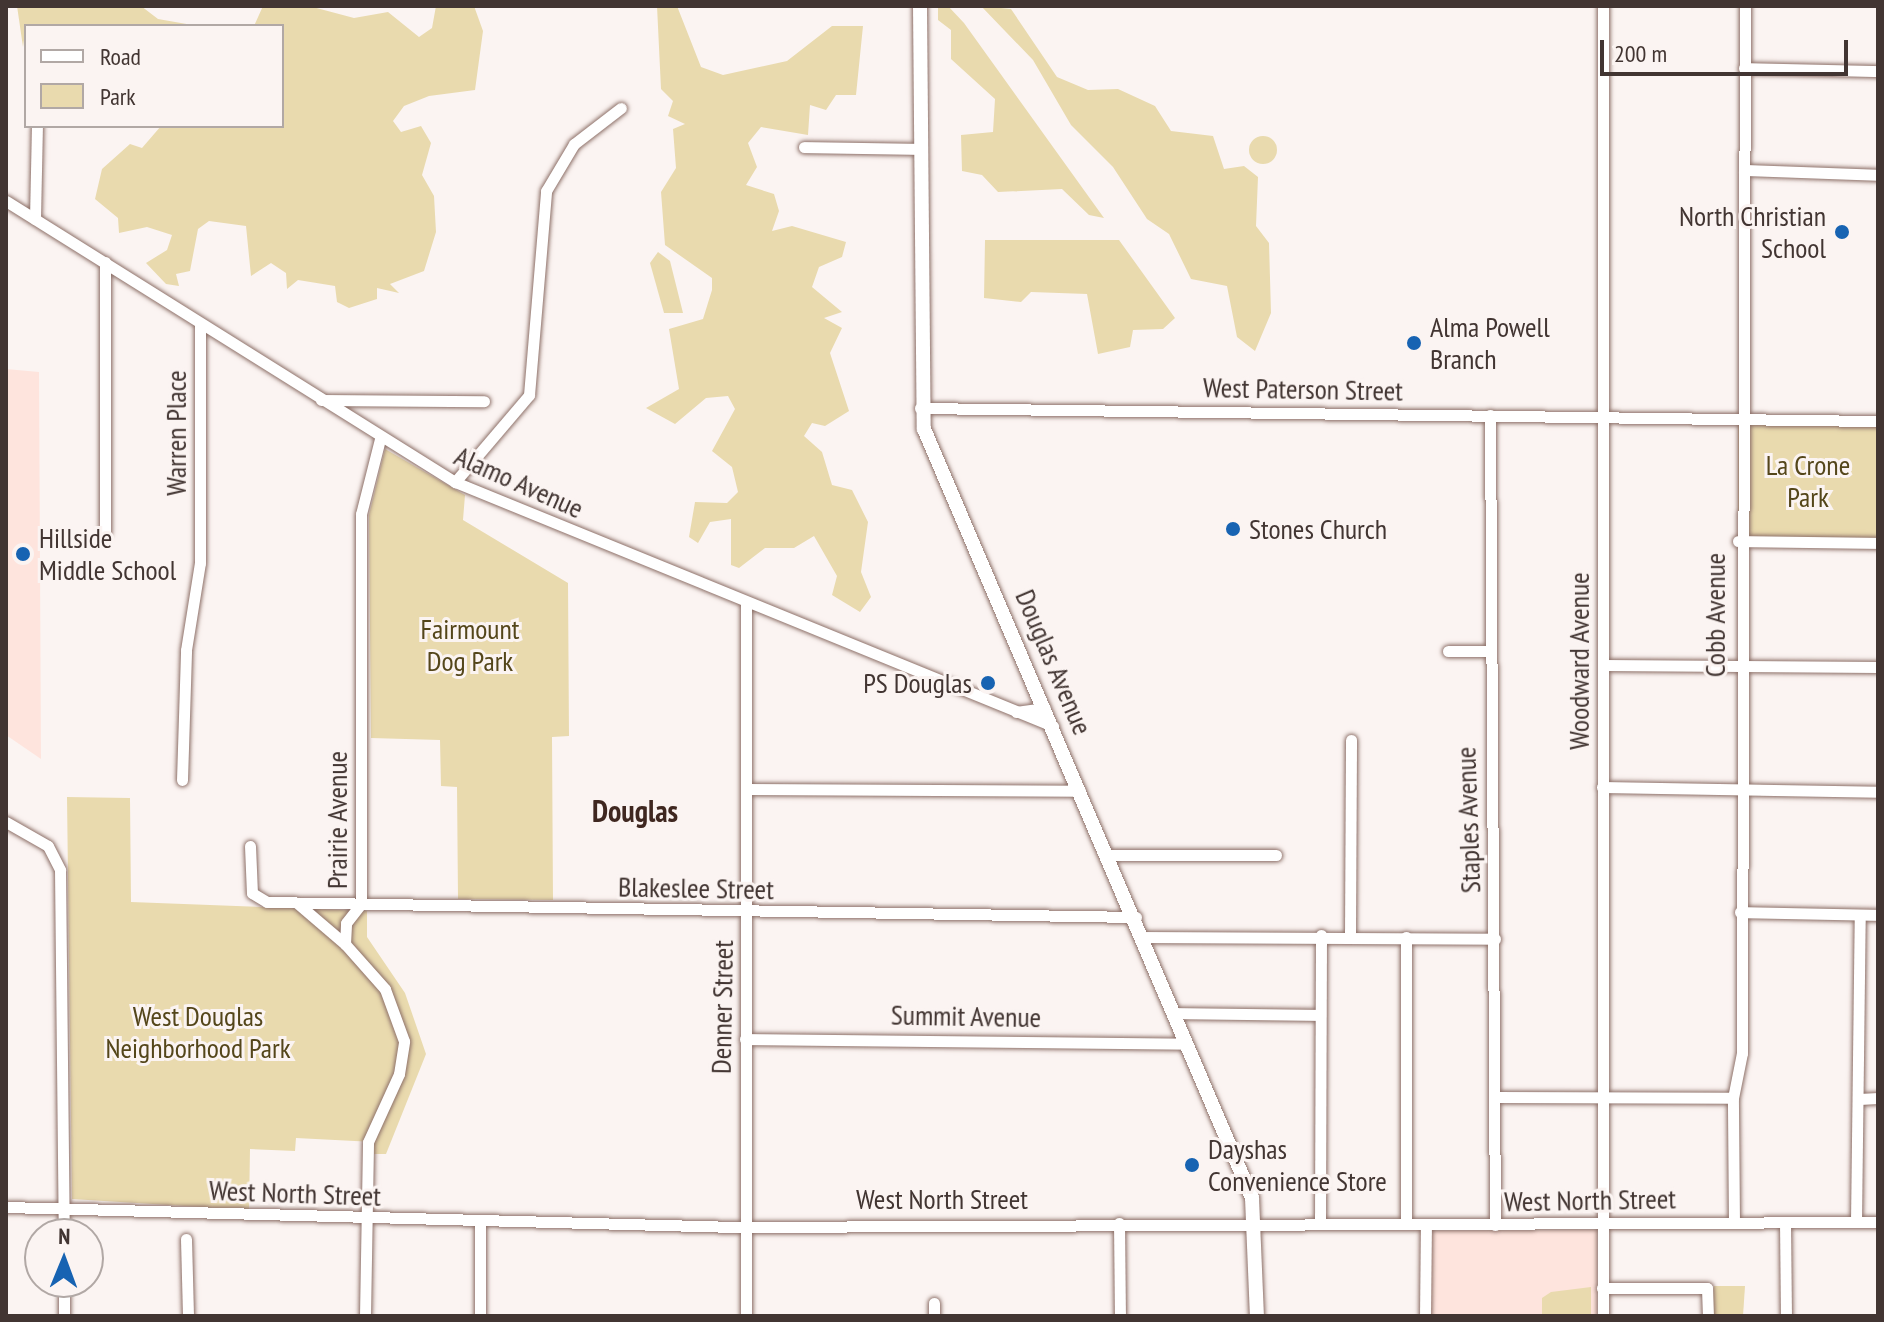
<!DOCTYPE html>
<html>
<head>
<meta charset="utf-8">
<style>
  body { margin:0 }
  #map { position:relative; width:1884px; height:1322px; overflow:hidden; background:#fbf4f2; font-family:"PT Sans Narrow",sans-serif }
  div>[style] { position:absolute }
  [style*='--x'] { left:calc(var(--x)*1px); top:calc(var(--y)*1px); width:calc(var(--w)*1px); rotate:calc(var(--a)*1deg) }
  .built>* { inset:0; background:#fee4dd }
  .green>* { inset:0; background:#e9daae }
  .round { border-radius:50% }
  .roads { filter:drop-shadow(0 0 2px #8d7068) drop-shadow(0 0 2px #8d7068) }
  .minor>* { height:11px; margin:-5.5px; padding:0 5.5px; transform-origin:5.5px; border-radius:5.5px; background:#fff }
  .major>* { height:14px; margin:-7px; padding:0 7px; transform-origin:7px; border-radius:7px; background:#fff }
  .dots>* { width:22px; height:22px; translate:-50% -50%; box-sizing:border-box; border:4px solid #fbf4f2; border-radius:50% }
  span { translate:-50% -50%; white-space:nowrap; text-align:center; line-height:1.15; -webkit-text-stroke:6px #fbf4f2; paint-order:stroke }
  .poi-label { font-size:28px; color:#423532 }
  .right { translate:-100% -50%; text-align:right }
  .left { translate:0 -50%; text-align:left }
  .street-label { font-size:28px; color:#423532 }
  .park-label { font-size:28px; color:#54461a }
  .neighbourhood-label { font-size:30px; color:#3f2720; font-weight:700 }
  .frame { position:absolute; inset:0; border:8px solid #423532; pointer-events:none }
  .legend { position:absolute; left:24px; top:24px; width:260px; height:104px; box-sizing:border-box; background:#fbf4f2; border:2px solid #b1a8a5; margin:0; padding:10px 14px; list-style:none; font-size:24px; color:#423532 }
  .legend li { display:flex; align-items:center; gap:16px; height:40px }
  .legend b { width:40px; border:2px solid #b1a8a5 }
  .north { position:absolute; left:24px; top:1218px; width:80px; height:80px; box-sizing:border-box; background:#fbf4f2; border:2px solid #b1a8a5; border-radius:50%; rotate:1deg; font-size:22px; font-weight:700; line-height:32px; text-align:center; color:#423532 }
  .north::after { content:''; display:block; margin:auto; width:28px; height:36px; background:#1763b2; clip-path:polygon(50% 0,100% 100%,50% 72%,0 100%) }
  .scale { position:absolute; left:1600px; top:40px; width:248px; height:36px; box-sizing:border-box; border:4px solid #423532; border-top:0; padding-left:10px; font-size:24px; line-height:28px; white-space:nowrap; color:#423532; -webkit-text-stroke:6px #fbf4f2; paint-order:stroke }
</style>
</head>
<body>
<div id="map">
  <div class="built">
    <div style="clip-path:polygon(6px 369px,39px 372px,41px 759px,6px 735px)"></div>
    <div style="clip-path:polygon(1597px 1230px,1597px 1316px,1428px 1316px,1431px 1231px)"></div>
  </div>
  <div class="green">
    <div style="clip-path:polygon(17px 6px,141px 6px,158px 19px,198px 26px,26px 26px,23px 47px)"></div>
    <div style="clip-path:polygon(263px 6px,309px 6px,354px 18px,388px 12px,419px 37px,432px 28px,436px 6px,474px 6px,483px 31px,475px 90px,429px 96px,404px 106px,393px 121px,401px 132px,421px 126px,431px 143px,422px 175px,434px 196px,436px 232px,424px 271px,390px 284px,399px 293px,377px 288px,377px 299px,349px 308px,337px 302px,335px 286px,298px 280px,287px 289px,286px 273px,271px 263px,251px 276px,246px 226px,209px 221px,198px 229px,190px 271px,176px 274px,179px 286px,166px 284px,146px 263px,167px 250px,172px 235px,147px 227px,119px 233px,118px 218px,95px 199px,102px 169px,130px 144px,142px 148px,161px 126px,282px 126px,282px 26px,254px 26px)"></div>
    <div style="clip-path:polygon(657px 6px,677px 6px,701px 67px,723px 75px,787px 61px,832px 26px,863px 26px,856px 95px,836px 95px,826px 110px,810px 105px,808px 135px,761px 127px,748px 143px,757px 167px,746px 185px,774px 194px,779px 211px,772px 231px,792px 226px,846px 242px,842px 257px,819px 267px,812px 287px,842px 312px,824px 318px,842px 328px,830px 353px,849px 411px,825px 426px,812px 423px,804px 436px,822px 452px,832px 485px,852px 490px,868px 522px,861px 572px,871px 597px,860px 612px,832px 595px,837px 576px,814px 536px,794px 548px,765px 548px,739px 568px,731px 565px,731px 519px,710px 522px,698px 543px,689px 537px,695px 502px,727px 503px,738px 492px,732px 467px,712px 451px,735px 409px,728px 396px,706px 398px,675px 424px,646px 408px,679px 389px,669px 329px,703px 319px,712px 290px,712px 278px,665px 245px,661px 192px,676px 168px,673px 129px,685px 124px,668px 116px,673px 101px,661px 89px)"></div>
    <div style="clip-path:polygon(938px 6px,948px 6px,964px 23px,1104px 218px,1089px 215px,1062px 189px,998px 192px,982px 175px,962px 171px,961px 135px,993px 132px,995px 99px,951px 59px,951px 30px,938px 20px)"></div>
    <div style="clip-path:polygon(981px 6px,1011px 9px,1057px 77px,1088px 90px,1118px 89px,1155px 106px,1171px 131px,1213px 136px,1224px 169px,1244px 166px,1258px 177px,1256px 226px,1269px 243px,1271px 313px,1255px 351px,1237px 337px,1227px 286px,1191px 279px,1169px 234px,1147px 219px,1113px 167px,1071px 125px,1033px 60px)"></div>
    <div class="round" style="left:1249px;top:136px;width:28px;height:28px"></div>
    <div style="clip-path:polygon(985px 240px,1119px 240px,1175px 318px,1163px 329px,1133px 330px,1130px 347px,1098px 354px,1087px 294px,1031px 292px,1021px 302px,984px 298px)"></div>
    <div style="clip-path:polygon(658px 252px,670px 261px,683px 313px,664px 313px,650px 263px)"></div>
    <div style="clip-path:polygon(1738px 419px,1878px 421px,1878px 543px,1738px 541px)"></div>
    <div style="clip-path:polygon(385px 449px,465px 495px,463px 520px,568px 583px,569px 736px,552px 737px,553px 900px,458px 899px,457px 787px,441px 786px,440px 740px,371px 738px,369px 515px)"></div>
    <div style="clip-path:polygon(67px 797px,130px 798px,131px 902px,367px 911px,367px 937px,405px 993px,426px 1054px,386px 1154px,374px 1154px,374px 1142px,296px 1138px,295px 1151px,250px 1149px,249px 1210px,72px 1199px)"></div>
    <div style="clip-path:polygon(1714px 1286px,1745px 1286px,1743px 1316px,1711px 1316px)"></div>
    <div style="clip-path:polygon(1591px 1287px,1591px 1316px,1542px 1316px,1542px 1298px,1551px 1292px)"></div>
  </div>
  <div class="roads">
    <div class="minor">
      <div style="--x:1744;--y:68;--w:134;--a:1.3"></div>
      <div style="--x:804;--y:147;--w:116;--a:1"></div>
      <div style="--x:1744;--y:170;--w:134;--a:2.1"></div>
      <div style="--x:6;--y:201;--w:530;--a:32.04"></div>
      <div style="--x:455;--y:482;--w:646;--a:22.2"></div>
      <div style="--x:35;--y:219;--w:93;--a:-88.8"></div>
      <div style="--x:321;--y:400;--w:163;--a:0.4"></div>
      <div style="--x:920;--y:408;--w:958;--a:0.78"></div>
      <div style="--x:1490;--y:415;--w:810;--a:89.65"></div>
      <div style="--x:455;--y:482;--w:114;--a:-49.6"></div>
      <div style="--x:529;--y:395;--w:205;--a:-85.2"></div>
      <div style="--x:546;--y:191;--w:55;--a:-59.2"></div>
      <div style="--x:574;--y:144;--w:59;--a:-37.5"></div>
      <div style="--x:105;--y:532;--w:270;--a:-90"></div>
      <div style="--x:1738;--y:541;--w:140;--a:0.8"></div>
      <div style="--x:1448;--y:651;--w:42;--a:0"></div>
      <div style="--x:1604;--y:665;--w:274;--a:0.4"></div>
      <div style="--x:1016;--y:712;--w:29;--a:-8"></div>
      <div style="--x:182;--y:780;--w:130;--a:-88.2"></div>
      <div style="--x:186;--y:650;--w:88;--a:-80.9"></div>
      <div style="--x:200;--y:563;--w:239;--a:-90"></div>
      <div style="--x:1602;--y:787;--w:276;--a:1"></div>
      <div style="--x:746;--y:789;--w:334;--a:0.3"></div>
      <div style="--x:6;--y:822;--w:48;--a:29.7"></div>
      <div style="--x:48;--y:846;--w:27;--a:63"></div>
      <div style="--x:60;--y:870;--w:364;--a:89.4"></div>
      <div style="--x:250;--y:846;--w:47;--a:87.6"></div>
      <div style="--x:252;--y:893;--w:17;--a:31"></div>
      <div style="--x:267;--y:902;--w:869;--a:0.99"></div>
      <div style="--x:1108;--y:855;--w:168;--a:0"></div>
      <div style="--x:297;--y:903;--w:63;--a:40.5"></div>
      <div style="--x:1740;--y:912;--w:138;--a:1.2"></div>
      <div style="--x:1350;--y:935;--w:195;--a:-89.7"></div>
      <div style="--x:1144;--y:937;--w:351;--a:0.3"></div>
      <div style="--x:1406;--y:937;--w:287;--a:90"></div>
      <div style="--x:1173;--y:1013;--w:146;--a:0.8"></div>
      <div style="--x:745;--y:1039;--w:441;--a:0.6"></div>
      <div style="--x:1495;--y:1097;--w:238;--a:0.2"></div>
      <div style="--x:1859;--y:1099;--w:19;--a:-3"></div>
      <div style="--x:6;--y:1207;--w:728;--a:1.57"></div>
      <div style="--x:734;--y:1227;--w:1144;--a:-0.25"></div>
      <div style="--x:1785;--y:1222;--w:94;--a:89.4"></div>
      <div style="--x:1856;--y:1222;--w:307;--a:-89.3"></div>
      <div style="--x:1119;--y:1223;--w:93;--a:89.4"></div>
      <div style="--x:1320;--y:1223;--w:288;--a:-89.8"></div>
      <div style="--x:1734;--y:1223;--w:125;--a:-90.5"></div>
      <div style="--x:1733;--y:1098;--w:46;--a:-78.7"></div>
      <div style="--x:1742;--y:1053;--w:1047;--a:-89.84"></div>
      <div style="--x:186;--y:1239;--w:77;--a:88.5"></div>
      <div style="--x:1602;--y:1288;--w:105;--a:0"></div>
      <div style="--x:1707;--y:1288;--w:28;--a:88"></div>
      <div style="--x:934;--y:1303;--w:13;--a:90"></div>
      <div style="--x:64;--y:1316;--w:34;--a:-90"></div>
      <div style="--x:365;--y:1316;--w:174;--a:-89"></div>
      <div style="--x:368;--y:1142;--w:75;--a:-65.5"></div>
      <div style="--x:399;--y:1074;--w:33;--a:-81"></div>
      <div style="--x:404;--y:1041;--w:55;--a:-110.1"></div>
      <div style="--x:385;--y:989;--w:60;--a:-131.6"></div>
      <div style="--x:345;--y:944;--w:21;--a:-87"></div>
      <div style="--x:346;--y:923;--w:24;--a:-52"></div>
      <div style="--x:361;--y:904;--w:390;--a:-90"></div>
      <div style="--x:361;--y:514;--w:77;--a:-75.8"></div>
      <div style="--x:480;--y:1316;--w:94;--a:-90"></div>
      <div style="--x:746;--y:1316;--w:713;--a:-90"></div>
      <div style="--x:1425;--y:1316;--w:92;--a:-89.4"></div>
      <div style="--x:1603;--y:1316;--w:1310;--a:-90"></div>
    </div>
    <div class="major">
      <div style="--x:920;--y:6;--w:423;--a:89.5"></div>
      <div style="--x:924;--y:429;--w:836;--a:66.9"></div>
      <div style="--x:1252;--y:1198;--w:118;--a:87.6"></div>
    </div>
  </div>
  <div class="dots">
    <div style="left:1842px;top:232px;background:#1763b2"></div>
    <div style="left:1414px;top:343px;background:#1763b2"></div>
    <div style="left:1233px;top:529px;background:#1763b2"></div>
    <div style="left:23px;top:554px;background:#1763b2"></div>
    <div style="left:988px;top:683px;background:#1763b2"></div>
    <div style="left:1192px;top:1165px;background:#1763b2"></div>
  </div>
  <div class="poi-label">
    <span class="right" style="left:1826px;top:232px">North Christian<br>School</span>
    <span class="left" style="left:1430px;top:343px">Alma Powell<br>Branch</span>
    <span class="left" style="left:1249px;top:529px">Stones Church</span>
    <span class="left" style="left:39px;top:554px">Hillside<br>Middle School</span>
    <span class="right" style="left:972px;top:683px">PS Douglas</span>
    <span class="left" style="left:1208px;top:1165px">Dayshas<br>Convenience Store</span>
  </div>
  <div class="street-label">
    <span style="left:1303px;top:389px;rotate:1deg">West Paterson Street</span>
    <span style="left:176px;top:433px;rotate:-90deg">Warren Place</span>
    <span style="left:519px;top:482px;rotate:24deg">Alamo Avenue</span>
    <span style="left:1715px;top:615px;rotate:-90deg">Cobb Avenue</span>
    <span style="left:1579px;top:661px;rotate:-90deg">Woodward Avenue</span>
    <span style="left:1054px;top:662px;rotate:67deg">Douglas Avenue</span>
    <span style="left:337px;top:820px;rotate:-90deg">Prairie Avenue</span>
    <span style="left:1468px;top:820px;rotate:-92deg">Staples Avenue</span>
    <span style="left:696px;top:888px;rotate:1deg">Blakeslee Street</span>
    <span style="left:722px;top:1007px;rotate:-89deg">Denner Street</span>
    <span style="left:966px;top:1016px;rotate:1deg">Summit Avenue</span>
    <span style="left:295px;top:1193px;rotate:2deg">West North Street</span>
    <span style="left:942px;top:1199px">West North Street</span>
    <span style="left:1590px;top:1200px;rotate:-1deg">West North Street</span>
  </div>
  <div class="park-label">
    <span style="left:1808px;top:481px">La Crone<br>Park</span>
    <span style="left:470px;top:645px">Fairmount<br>Dog Park</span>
    <span style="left:198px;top:1032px">West Douglas<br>Neighborhood Park</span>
  </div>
  <div class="neighbourhood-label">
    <span style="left:635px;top:811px">Douglas</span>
  </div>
  <div class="frame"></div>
  <ul class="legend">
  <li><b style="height:10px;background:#fff"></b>Road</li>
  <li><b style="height:22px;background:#e9daae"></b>Park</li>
  </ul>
  <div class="north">N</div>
  <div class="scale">200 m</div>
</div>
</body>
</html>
